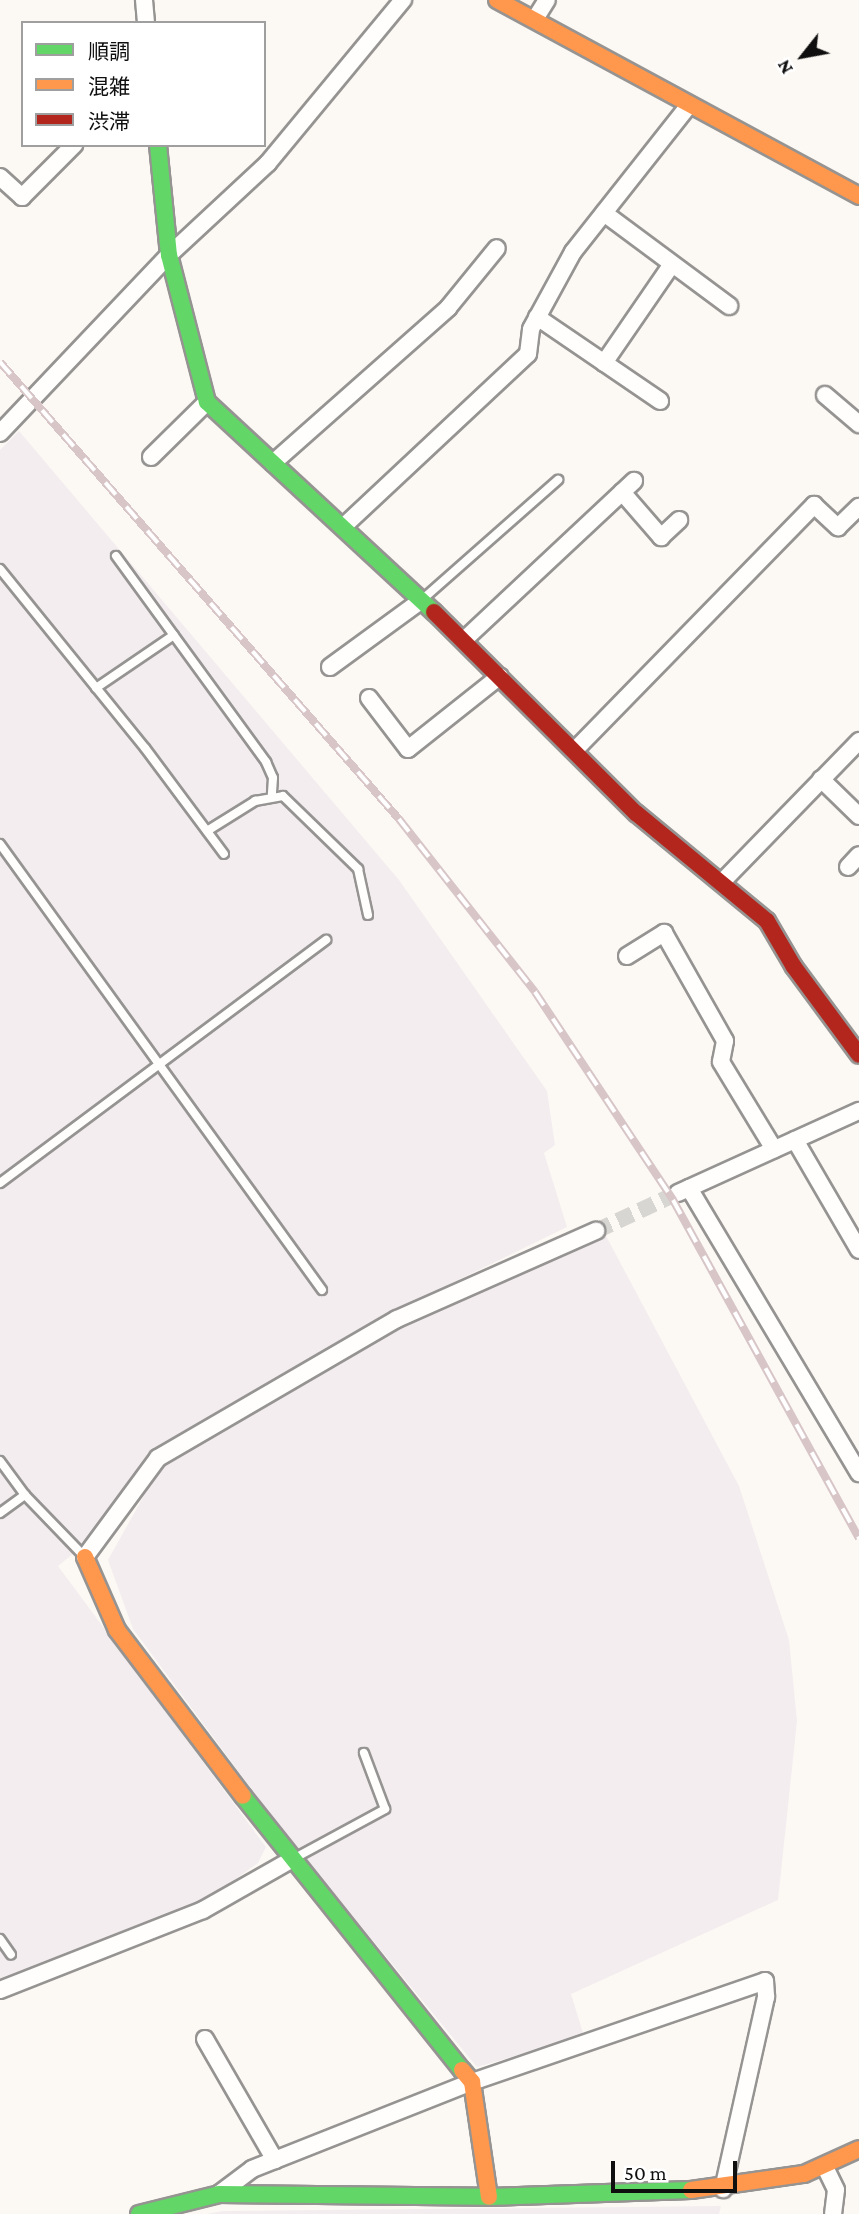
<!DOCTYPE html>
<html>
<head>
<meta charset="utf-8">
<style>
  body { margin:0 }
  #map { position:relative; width:859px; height:2214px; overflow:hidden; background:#fcf9f4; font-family:"Crimson Pro","Noto Sans JP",serif }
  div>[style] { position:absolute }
  .industrial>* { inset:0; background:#f3edf0 }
  .street-tunnel>* { height:16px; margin-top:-8px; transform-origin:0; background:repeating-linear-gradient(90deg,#d8d6d2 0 16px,transparent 0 24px) }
  .roads { filter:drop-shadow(2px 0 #969492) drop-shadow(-2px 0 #969492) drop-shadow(0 2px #969492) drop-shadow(0 -2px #969492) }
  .lane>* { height:8px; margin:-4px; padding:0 4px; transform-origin:4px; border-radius:4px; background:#fffefd }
  .street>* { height:16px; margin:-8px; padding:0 8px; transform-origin:8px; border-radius:8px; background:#fffefd }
  .fast>* { height:16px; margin:-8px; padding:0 8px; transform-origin:8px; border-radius:8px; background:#63d668 }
  .slow>* { height:16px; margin:-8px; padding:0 8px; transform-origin:8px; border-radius:8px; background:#ff974d }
  .jam>* { height:16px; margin:-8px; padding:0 8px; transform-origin:8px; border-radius:8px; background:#b3261e }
  .rail>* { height:8px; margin-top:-4px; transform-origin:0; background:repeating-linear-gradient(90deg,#fff 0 16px,#d7c5c7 0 32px); box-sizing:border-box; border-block:2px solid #d7c5c7 }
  span { translate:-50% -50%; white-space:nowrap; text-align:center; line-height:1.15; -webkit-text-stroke:7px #fff; paint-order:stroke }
  .legend { position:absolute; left:21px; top:21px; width:245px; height:126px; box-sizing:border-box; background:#fff; border:2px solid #9f9f9f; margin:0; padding:9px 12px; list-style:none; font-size:21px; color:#0f0f0f }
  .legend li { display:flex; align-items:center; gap:14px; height:35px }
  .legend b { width:35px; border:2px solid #9f9f9f }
  .north { position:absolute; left:768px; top:21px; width:70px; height:70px; -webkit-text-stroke:5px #fff; paint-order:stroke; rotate:239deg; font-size:19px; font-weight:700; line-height:28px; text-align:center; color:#0f0f0f }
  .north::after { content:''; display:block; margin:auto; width:24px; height:32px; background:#0f0f0f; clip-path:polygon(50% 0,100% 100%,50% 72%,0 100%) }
  .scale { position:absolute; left:611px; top:2161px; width:126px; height:32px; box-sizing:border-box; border:4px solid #0f0f0f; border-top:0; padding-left:9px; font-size:21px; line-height:24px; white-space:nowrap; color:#0f0f0f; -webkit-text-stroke:5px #fff; paint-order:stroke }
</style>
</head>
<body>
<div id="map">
  <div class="industrial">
    <div style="clip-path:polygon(19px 431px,399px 880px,547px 1091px,555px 1145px,544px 1153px,567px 1227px,392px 1312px,156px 1452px,99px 1533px,58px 1566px,266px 1847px,258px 1863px,194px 1908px,0 1981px,0 450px)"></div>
    <div style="clip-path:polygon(605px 1234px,739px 1486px,789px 1640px,797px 1721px,778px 1900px,571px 1994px,584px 2036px,477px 2067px,282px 1830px,133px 1629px,108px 1560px,160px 1467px,402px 1321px)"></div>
    <div style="clip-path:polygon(721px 2206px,719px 2214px,207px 2214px,223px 2211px)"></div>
  </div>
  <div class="street-tunnel">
    <div style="left:596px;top:1231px;width:90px;rotate:-24.9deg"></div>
  </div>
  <div class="roads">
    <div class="lane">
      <div style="left:116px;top:556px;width:255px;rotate:53.9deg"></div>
      <div style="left:266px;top:762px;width:17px;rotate:66deg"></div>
      <div style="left:273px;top:778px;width:16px;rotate:94deg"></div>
      <div style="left:0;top:569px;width:230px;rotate:51deg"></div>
      <div style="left:145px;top:748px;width:132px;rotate:53.3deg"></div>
      <div style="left:424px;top:598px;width:179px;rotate:-41.4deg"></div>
      <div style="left:96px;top:688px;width:94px;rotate:-34.2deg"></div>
      <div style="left:207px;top:831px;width:57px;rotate:-32deg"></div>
      <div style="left:255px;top:801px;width:28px;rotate:-10deg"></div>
      <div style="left:283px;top:796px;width:105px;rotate:44.2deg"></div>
      <div style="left:358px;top:869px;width:47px;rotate:77.7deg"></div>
      <div style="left:0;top:844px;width:550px;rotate:54.17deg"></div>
      <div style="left:0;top:1183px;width:407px;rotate:-36.7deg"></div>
      <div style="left:0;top:1461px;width:42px;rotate:53.7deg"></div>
      <div style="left:25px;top:1495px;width:85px;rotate:46deg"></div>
      <div style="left:0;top:1513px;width:31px;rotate:-36deg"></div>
      <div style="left:293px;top:1859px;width:105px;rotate:-28.5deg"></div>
      <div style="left:385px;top:1809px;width:60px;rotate:-110.6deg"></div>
      <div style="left:0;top:1939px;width:19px;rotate:55deg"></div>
    </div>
    <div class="street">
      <div style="left:144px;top:0;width:23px;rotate:85deg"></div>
      <div style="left:535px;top:19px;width:22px;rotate:-58deg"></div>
      <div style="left:0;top:177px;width:30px;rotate:42deg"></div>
      <div style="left:22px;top:197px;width:74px;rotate:-45deg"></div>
      <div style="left:604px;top:213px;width:156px;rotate:36.6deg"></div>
      <div style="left:537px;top:317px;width:149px;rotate:34.3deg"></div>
      <div style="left:604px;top:363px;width:120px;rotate:-55.5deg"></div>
      <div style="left:825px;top:395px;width:45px;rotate:40.5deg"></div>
      <div style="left:0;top:433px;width:245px;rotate:-46.5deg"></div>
      <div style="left:169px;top:255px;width:135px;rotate:-42.9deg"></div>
      <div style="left:268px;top:163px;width:212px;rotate:-50.4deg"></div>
      <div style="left:151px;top:457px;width:78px;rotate:-44.5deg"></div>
      <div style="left:273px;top:463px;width:234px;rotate:-41.5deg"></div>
      <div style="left:448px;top:308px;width:77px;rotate:-50.8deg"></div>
      <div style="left:622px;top:492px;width:60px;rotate:49.1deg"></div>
      <div style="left:661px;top:537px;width:25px;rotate:-43deg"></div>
      <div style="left:344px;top:526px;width:252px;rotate:-43.1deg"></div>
      <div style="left:528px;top:354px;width:25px;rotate:-83deg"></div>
      <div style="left:531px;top:329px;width:88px;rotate:-61.4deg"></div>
      <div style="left:573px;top:252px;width:187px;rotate:-51.7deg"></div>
      <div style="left:464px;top:640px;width:233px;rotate:-43.1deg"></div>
      <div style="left:330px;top:667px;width:114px;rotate:-36.1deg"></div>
      <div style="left:369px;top:698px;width:64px;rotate:52.6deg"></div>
      <div style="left:408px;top:749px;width:117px;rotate:-38.4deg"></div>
      <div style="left:574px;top:751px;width:344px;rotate:-45.7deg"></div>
      <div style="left:814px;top:505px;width:33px;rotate:43deg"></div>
      <div style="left:838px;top:527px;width:29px;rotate:-44deg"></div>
      <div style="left:821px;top:779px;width:53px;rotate:44.2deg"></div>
      <div style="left:848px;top:867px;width:16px;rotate:-47deg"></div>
      <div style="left:722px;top:882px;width:197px;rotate:-45.8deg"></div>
      <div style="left:627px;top:956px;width:44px;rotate:-31.9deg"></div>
      <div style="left:664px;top:933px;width:124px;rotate:60.5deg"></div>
      <div style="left:725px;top:1041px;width:21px;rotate:101deg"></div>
      <div style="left:721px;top:1062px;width:102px;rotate:58.7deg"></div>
      <div style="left:795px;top:1140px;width:127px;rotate:59.8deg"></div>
      <div style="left:689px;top:1188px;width:332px;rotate:59.2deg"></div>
      <div style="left:678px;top:1193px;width:199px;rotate:-24.4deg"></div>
      <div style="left:85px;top:1557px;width:123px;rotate:-53.6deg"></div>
      <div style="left:158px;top:1458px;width:276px;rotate:-30.2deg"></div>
      <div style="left:397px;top:1319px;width:218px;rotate:-23.9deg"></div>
      <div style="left:0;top:1990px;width:218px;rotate:-21.5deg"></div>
      <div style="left:203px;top:1910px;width:101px;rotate:-29.6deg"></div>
      <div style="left:205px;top:2039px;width:140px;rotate:60deg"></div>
      <div style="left:825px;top:2167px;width:25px;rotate:64deg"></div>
      <div style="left:836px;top:2190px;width:24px;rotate:97deg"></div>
      <div style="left:219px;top:2194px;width:41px;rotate:-37.1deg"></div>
      <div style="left:252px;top:2169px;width:237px;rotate:-21.6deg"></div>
      <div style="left:472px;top:2082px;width:310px;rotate:-19deg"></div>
      <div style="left:765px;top:1981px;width:16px;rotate:86deg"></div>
      <div style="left:766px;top:1997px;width:197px;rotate:102.6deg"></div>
    </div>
    <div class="fast">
      <div style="left:158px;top:145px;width:111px;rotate:84.3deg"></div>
      <div style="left:169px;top:255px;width:152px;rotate:75.5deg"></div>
      <div style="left:207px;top:402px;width:309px;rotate:42.8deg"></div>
      <div style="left:243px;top:1796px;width:351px;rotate:51.4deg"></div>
      <div style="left:139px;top:2214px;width:82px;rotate:-14deg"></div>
      <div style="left:219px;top:2194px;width:270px;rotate:0.6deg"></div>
      <div style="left:489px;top:2197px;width:202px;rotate:-2deg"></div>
    </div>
    <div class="slow">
      <div style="left:497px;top:0;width:412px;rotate:28.4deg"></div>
      <div style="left:85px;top:1557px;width:80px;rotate:66.3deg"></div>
      <div style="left:117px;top:1630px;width:208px;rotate:52.8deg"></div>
      <div style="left:462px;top:2070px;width:16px;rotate:50deg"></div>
      <div style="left:472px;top:2082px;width:116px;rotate:81.6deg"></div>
      <div style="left:691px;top:2190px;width:114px;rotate:-8.1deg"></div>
      <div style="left:804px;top:2174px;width:60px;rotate:-24.4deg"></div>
    </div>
    <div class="jam">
      <div style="left:434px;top:612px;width:285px;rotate:44.9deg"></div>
      <div style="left:636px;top:813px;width:170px;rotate:39.5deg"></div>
      <div style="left:767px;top:921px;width:53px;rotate:59.6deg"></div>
      <div style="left:794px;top:967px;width:109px;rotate:53.5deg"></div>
    </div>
  </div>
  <div class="rail">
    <div style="left:0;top:362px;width:607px;rotate:48.88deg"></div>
    <div style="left:399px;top:819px;width:220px;rotate:51.8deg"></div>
    <div style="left:535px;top:992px;width:250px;rotate:56.4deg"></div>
    <div style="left:673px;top:1200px;width:386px;rotate:61.2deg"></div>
  </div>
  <ul class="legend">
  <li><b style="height:9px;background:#63d668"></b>順調</li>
  <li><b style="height:9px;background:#ff974d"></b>混雑</li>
  <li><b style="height:9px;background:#b3261e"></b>渋滞</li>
  </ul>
  <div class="north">N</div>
  <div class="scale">50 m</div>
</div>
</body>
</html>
